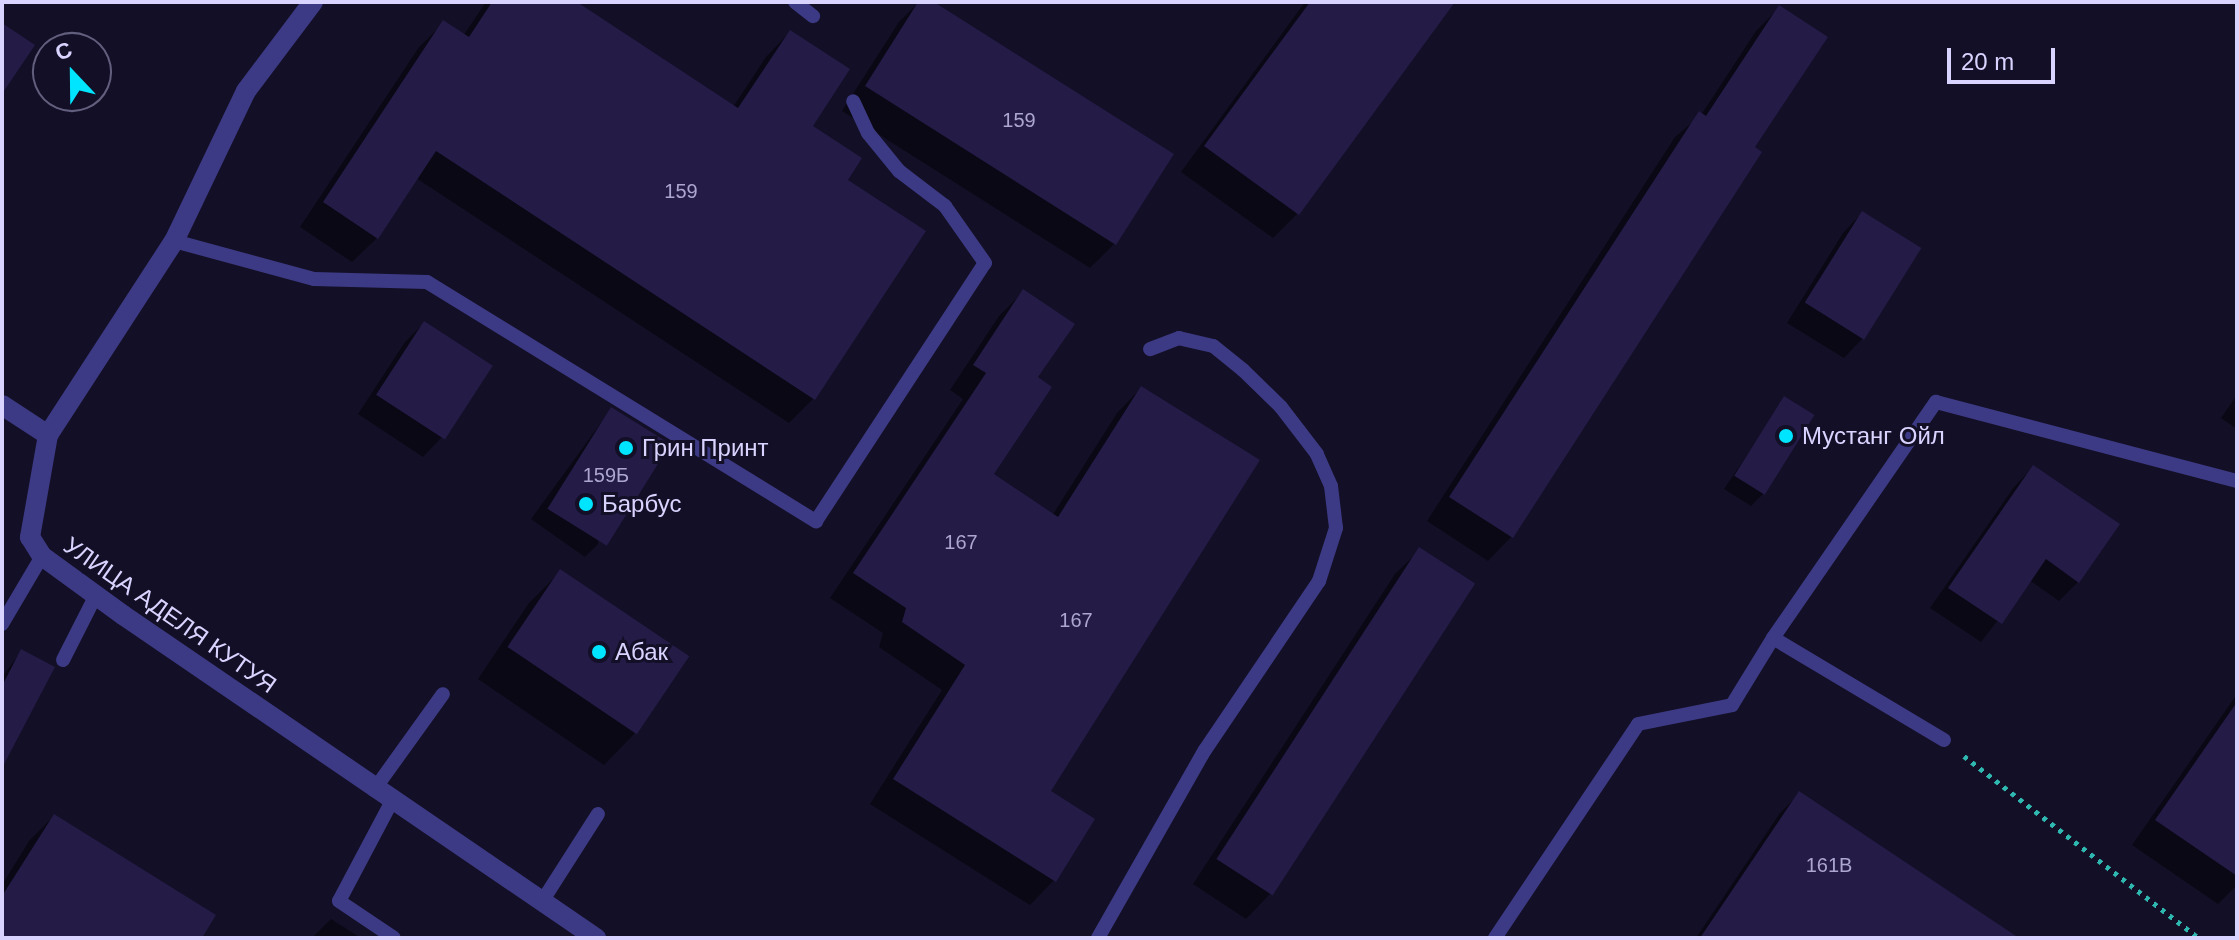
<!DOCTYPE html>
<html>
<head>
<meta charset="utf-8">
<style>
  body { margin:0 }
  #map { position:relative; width:2239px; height:940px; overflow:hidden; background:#130f26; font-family:Arial,sans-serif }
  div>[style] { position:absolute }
  .shadow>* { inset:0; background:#0007 }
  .building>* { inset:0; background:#241b47; transform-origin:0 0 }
  .path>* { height:5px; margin-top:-2.5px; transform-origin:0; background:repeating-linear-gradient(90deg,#2fb8b0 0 4px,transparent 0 10px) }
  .lane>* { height:14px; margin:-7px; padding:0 7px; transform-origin:7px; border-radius:7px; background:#3d3a85 }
  .street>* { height:20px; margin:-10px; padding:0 10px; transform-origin:10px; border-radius:10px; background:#3d3a85 }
  .dots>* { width:22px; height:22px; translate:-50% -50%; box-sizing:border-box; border:4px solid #130f26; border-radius:50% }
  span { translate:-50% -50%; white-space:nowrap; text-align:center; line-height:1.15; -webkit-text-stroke:6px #130f26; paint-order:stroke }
  .number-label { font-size:20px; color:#aca6d1 }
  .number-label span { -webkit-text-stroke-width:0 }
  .poi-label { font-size:24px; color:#d9d4ff }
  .left { translate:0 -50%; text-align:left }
  .street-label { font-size:24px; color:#d9d4ff }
  .frame { position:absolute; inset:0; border:4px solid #d9d4ff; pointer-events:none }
  .north { position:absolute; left:32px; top:32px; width:80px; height:80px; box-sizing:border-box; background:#130f26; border:2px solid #625e7d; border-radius:50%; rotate:338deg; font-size:22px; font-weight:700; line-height:32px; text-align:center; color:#d9d4ff }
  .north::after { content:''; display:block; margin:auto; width:28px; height:36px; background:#00e5ff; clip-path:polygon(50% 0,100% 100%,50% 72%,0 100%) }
  .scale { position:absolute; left:1947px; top:48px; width:108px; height:36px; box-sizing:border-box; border:4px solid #d9d4ff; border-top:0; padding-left:10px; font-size:24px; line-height:28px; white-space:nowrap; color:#d9d4ff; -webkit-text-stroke:6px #130f26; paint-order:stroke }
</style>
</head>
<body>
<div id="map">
  <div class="shadow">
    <div style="clip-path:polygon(486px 2px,574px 2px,733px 107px,766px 57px,790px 32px,810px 126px,845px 180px,813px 399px,789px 423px,416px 178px,377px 238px,352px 262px,300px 227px,419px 47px,444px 23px,463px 36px)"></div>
    <div style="clip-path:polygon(919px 2px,931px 2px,1114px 244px,1090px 268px,842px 111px,899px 22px)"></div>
    <div style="clip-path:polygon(1305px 2px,1452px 2px,1297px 214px,1273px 238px,1181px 172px)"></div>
    <div style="clip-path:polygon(1779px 8px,1752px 148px,1511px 537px,1488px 561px,1427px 521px,1675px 137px,1701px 115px,1756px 31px)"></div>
    <div style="clip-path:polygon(1862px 213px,1863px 338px,1844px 358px,1787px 323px,1843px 233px)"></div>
    <div style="clip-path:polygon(1023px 292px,1035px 378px,991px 474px,1052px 516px,1117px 413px,1141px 388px,1049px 792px,1054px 880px,1030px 905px,870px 804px,942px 690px,879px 647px,883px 633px,830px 598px,963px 399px,950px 390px,999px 316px)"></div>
    <div style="clip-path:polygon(424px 323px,442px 437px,423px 457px,358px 414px,405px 342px)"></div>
    <div style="clip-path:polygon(2237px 395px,2237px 429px,2221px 418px)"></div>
    <div style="clip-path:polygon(1785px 399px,1764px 493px,1751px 506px,1724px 489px)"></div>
    <div style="clip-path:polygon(611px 409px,598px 544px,585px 557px,531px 519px)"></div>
    <div style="clip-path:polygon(2033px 467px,2078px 582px,2059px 601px,2029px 580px,1981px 642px,1930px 608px,2014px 487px)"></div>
    <div style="clip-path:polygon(1420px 550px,1270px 894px,1246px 919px,1193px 884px,1395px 574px)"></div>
    <div style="clip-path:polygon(561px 571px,687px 657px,635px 733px,604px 765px,478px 679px,529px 603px)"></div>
    <div style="clip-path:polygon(21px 652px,2px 764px,2px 677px)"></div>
    <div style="clip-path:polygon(2237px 694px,2237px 885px,2218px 904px,2132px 845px)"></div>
    <div style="clip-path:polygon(1799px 794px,2016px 938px,1696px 938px,1780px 813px)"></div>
    <div style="clip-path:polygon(54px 816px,200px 938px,2px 938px,2px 885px,29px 841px)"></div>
    <div style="clip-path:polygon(331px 919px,361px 938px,312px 938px)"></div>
  </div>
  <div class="building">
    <div style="clip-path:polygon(492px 2px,577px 2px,738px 108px,790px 30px,850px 69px,813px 126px,862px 158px,848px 180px,926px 231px,815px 400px,436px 151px,378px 239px,323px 202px,443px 20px,469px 37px)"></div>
    <div style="clip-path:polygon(918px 2px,934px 2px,1174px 154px,1116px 245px,865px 86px)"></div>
    <div style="clip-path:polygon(1310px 2px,1455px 2px,1299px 215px,1204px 146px)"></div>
    <div style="clip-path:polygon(1779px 5px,1828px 37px,1755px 147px,1762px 152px,1513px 538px,1449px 497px,1699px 111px,1706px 116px)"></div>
    <div style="clip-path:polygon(2px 23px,35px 45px,2px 94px)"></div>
    <div style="left:1862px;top:211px;width:70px;height:108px;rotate:32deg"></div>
    <div style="clip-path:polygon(1023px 289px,1075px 324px,1038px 377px,1052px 387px,994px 474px,1058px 517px,1141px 386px,1260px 460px,1051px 791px,1095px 819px,1056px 882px,893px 779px,965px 665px,902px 622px,906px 608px,853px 573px,986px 373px,973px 365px)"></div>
    <div style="left:424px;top:321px;width:82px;height:88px;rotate:33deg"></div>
    <div style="left:1784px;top:396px;width:36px;height:94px;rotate:32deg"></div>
    <div style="left:611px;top:407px;width:70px;height:120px;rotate:32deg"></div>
    <div style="clip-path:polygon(2033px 465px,2120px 524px,2079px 583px,2046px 559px,2002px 624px,1948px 588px)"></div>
    <div style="left:1419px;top:547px;width:67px;height:372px;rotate:33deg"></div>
    <div style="left:560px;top:569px;width:156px;height:94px;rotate:34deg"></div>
    <div style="clip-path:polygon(21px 649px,55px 667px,2px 768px,2px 686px)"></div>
    <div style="clip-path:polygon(2237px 702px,2237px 876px,2155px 820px)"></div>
    <div style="clip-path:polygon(1799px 791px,2019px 938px,1700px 938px)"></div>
    <div style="clip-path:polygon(54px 814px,216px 915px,202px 938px,2px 938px,2px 896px)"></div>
  </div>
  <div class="path">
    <div style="left:1964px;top:756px;width:297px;rotate:37.8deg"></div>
  </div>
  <div class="lane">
    <div style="left:795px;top:2px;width:23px;rotate:38deg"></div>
    <div style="left:174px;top:241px;width:145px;rotate:15.2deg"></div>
    <div style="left:314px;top:279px;width:113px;rotate:1.5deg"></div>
    <div style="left:427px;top:282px;width:457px;rotate:31.6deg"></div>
    <div style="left:816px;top:521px;width:308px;rotate:-56.8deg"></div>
    <div style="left:985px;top:263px;width:70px;rotate:-125.1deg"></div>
    <div style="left:945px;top:206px;width:58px;rotate:-142.7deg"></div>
    <div style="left:899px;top:171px;width:49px;rotate:-129.2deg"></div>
    <div style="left:868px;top:133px;width:35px;rotate:-115deg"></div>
    <div style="left:2px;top:624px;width:79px;rotate:-59.5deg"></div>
    <div style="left:1773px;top:638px;width:287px;rotate:-55.4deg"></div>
    <div style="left:1936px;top:402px;width:311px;rotate:14.7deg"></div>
    <div style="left:63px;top:660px;width:73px;rotate:-63.1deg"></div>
    <div style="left:374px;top:790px;width:118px;rotate:-54.3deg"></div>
    <div style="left:392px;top:801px;width:113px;rotate:117.9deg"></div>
    <div style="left:339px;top:901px;width:66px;rotate:33.9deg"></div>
    <div style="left:543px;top:900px;width:102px;rotate:-57.4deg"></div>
    <div style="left:1098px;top:938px;width:216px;rotate:-60.4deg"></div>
    <div style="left:1205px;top:750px;width:204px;rotate:-56deg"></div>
    <div style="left:1319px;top:581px;width:56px;rotate:-72.2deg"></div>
    <div style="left:1336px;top:528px;width:42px;rotate:-96.8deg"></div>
    <div style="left:1331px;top:486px;width:35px;rotate:-114deg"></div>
    <div style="left:1317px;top:454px;width:59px;rotate:-127.5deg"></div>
    <div style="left:1281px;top:407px;width:53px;rotate:-135.8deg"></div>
    <div style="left:1243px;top:370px;width:38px;rotate:-141deg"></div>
    <div style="left:1213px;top:346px;width:35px;rotate:-167deg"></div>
    <div style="left:1179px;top:338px;width:31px;rotate:159deg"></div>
    <div style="left:1495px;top:938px;width:257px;rotate:-56.2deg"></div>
    <div style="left:1638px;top:724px;width:96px;rotate:-11.4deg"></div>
    <div style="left:1732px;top:705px;width:79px;rotate:-58.5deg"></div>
    <div style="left:1773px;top:638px;width:199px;rotate:30.8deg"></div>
  </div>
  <div class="street">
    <div style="left:313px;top:2px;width:111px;rotate:127deg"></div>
    <div style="left:246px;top:91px;width:166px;rotate:115.6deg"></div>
    <div style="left:174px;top:241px;width:231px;rotate:123deg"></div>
    <div style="left:48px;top:435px;width:104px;rotate:100deg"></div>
    <div style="left:30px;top:537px;width:22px;rotate:58deg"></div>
    <div style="left:42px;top:556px;width:100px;rotate:36.1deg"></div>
    <div style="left:123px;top:615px;width:573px;rotate:34.33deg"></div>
    <div style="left:2px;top:405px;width:55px;rotate:33.1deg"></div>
  </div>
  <div class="dots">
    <div style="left:1786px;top:436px;background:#00e5ff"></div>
    <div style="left:626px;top:448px;background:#00e5ff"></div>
    <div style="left:586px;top:504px;background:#00e5ff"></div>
    <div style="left:599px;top:652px;background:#00e5ff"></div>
  </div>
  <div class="number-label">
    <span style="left:1019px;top:120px">159</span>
    <span style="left:681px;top:191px">159</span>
    <span style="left:606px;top:475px">159Б</span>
    <span style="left:961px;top:542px">167</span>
    <span style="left:1076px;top:620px">167</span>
    <span style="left:1829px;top:865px">161В</span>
  </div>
  <div class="poi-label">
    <span class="left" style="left:1802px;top:436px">Мустанг Ойл</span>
    <span class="left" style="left:642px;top:448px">Грин Принт</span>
    <span class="left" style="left:602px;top:504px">Барбус</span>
    <span class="left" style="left:615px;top:652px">Абак</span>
  </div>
  <div class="street-label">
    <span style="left:170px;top:615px;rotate:35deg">УЛИЦА АДЕЛЯ КУТУЯ</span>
  </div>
  <div class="frame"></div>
  <div class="north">С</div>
  <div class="scale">20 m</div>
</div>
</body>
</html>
